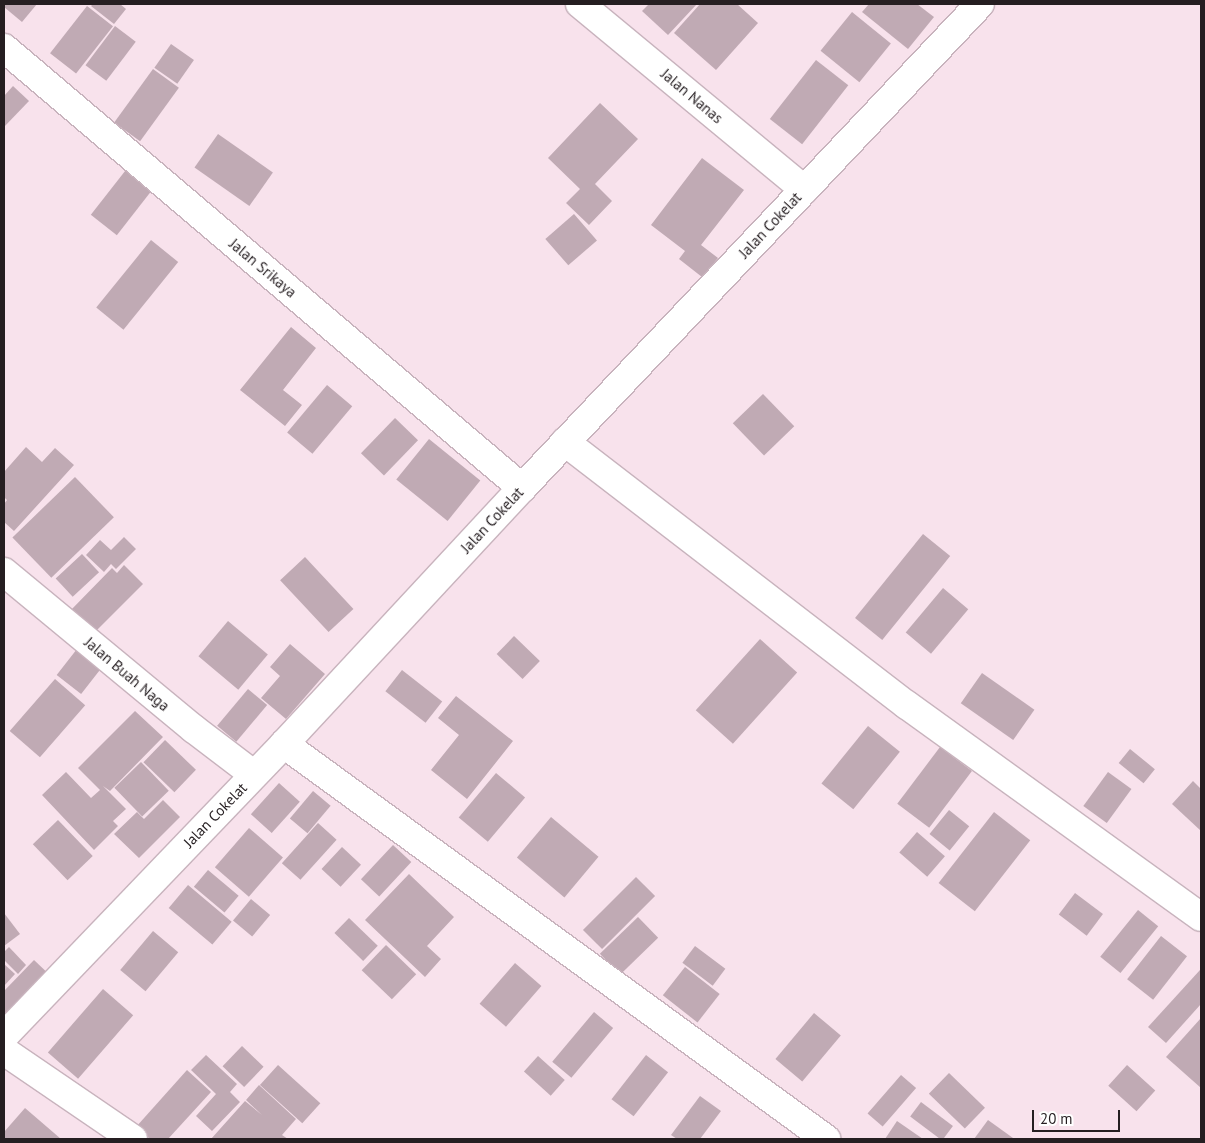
<!DOCTYPE html>
<html>
<head>
<meta charset="utf-8">
<style>
  body { margin:0 }
  #map { position:relative; width:1205px; height:1143px; overflow:hidden; background:#f8e2ec; font-family:"PT Sans",sans-serif }
  div>[style] { position:absolute }
  .building>* { inset:0; background:#c0aab4; transform-origin:0 0 }
  .roads { filter:drop-shadow(1px 0 #c8b3bd) drop-shadow(-1px 0 #c8b3bd) drop-shadow(0 1px #c8b3bd) drop-shadow(0 -1px #c8b3bd) }
  .minor>* { height:28px; margin:-14px; padding:0 14px; transform-origin:14px; border-radius:14px; background:#fff }
  span { translate:-50% -50%; white-space:nowrap; text-align:center; line-height:1.15; -webkit-text-stroke:5px #fff; paint-order:stroke }
  .street-label { font-size:15px; color:#251e21 }
  .frame { position:absolute; inset:0; border:5px solid #251e21; pointer-events:none }
  .scale { position:absolute; left:1032px; top:1110px; width:88px; height:22px; box-sizing:border-box; border:2px solid #251e21; border-top:0; padding-left:6px; font-size:15px; line-height:18px; white-space:nowrap; color:#251e21; -webkit-text-stroke:4px #fff; paint-order:stroke }
</style>
</head>
<body>
<div id="map">
  <div class="building">
    <div style="clip-path:polygon(4px 4px,37px 4px,22px 22px,4px 7px)"></div>
    <div style="clip-path:polygon(93px 4px,120px 4px,126px 9px,114px 24px,91px 6px)"></div>
    <div style="clip-path:polygon(649px 4px,697px 4px,668px 35px,642px 11px)"></div>
    <div style="clip-path:polygon(700px 4px,737px 4px,758px 23px,716px 70px,674px 33px)"></div>
    <div style="clip-path:polygon(869px 4px,917px 4px,934px 17px,908px 49px,862px 12px)"></div>
    <div style="left:87px;top:6px;width:33px;height:60px;rotate:38deg"></div>
    <div style="left:852px;top:12px;width:50px;height:50px;rotate:39deg"></div>
    <div style="left:115px;top:26px;width:26px;height:49px;rotate:37deg"></div>
    <div style="left:171px;top:44px;width:28px;height:29px;rotate:35deg"></div>
    <div style="left:816px;top:60px;width:41px;height:75px;rotate:38deg"></div>
    <div style="left:153px;top:69px;width:32px;height:66px;rotate:36deg"></div>
    <div style="clip-path:polygon(13px 86px,29px 101px,4px 127px,4px 96px)"></div>
    <div style="clip-path:polygon(600px 103px,638px 139px,595px 184px,612px 201px,589px 225px,566px 203px,580px 189px,548px 158px)"></div>
    <div style="left:218px;top:134px;width:67px;height:41px;rotate:35deg"></div>
    <div style="clip-path:polygon(702px 158px,744px 190px,701px 245px,718px 258px,702px 277px,679px 259px,685px 251px,651px 225px)"></div>
    <div style="left:129px;top:166px;width:33px;height:62px;rotate:38deg"></div>
    <div style="left:574px;top:214px;width:35px;height:38px;rotate:49deg"></div>
    <div style="left:151px;top:240px;width:35px;height:87px;rotate:39deg"></div>
    <div style="clip-path:polygon(291px 327px,316px 348px,283px 390px,302px 405px,285px 426px,240px 390px)"></div>
    <div style="left:327px;top:385px;width:33px;height:62px;rotate:40deg"></div>
    <div style="left:763px;top:394px;width:45px;height:42px;rotate:46deg"></div>
    <div style="left:395px;top:418px;width:32px;height:49px;rotate:44deg"></div>
    <div style="left:429px;top:439px;width:66px;height:52px;rotate:39deg"></div>
    <div style="clip-path:polygon(26px 447px,42px 462px,55px 448px,74px 465px,14px 531px,4px 522px,4px 504px,7px 500px,4px 497px,4px 472px)"></div>
    <div style="left:75px;top:477px;width:56px;height:87px;rotate:46deg"></div>
    <div style="left:923px;top:534px;width:35px;height:108px;rotate:39deg"></div>
    <div style="clip-path:polygon(124px 537px,136px 549px,116px 569px,111px 564px,104px 572px,86px 555px,100px 540px,111px 550px)"></div>
    <div style="left:82px;top:554px;width:25px;height:36px;rotate:47deg"></div>
    <div style="left:305px;top:557px;width:71px;height:34px;rotate:47deg"></div>
    <div style="clip-path:polygon(124px 565px,143px 584px,93px 634px,70px 611px,112px 568px,117px 573px)"></div>
    <div style="left:943px;top:588px;width:33px;height:58px;rotate:40deg"></div>
    <div style="left:228px;top:621px;width:52px;height:46px;rotate:40deg"></div>
    <div style="left:514px;top:636px;width:36px;height:25px;rotate:44deg"></div>
    <div style="left:760px;top:639px;width:50px;height:96px;rotate:42deg"></div>
    <div style="clip-path:polygon(290px 644px,325px 674px,286px 719px,261px 698px,280px 676px,270px 667px)"></div>
    <div style="left:77px;top:649px;width:31px;height:33px;rotate:38deg"></div>
    <div style="left:402px;top:670px;width:51px;height:27px;rotate:38deg"></div>
    <div style="left:982px;top:673px;width:64px;height:37px;rotate:35deg"></div>
    <div style="left:55px;top:679px;width:40px;height:69px;rotate:41deg"></div>
    <div style="left:248px;top:689px;width:25px;height:48px;rotate:40deg"></div>
    <div style="clip-path:polygon(456px 696px,513px 741px,467px 799px,431px 770px,459px 735px,438px 718px)"></div>
    <div style="clip-path:polygon(135px 711px,163px 737px,110px 791px,103px 786px,126px 809px,113px 821px,118px 826px,94px 850px,42px 795px,66px 772px,91px 798px,100px 790px,78px 768px)"></div>
    <div style="left:868px;top:726px;width:41px;height:74px;rotate:39deg"></div>
    <div style="left:165px;top:740px;width:43px;height:31px;rotate:44deg"></div>
    <div style="left:940px;top:747px;width:40px;height:71px;rotate:37deg"></div>
    <div style="left:1130px;top:749px;width:32px;height:18px;rotate:39deg"></div>
    <div style="left:141px;top:762px;width:40px;height:37px;rotate:46deg"></div>
    <div style="left:1108px;top:772px;width:29px;height:42px;rotate:36deg"></div>
    <div style="left:496px;top:773px;width:38px;height:58px;rotate:40deg"></div>
    <div style="clip-path:polygon(1193px 781px,1201px 789px,1201px 831px,1172px 804px)"></div>
    <div style="left:279px;top:783px;width:28px;height:42px;rotate:42deg"></div>
    <div style="left:313px;top:791px;width:23px;height:36px;rotate:40deg"></div>
    <div style="clip-path:polygon(163px 800px,180px 817px,139px 858px,114px 834px,137px 812px,144px 819px)"></div>
    <div style="left:949px;top:810px;width:26px;height:31px;rotate:39deg"></div>
    <div style="left:994px;top:812px;width:46px;height:90px;rotate:38deg"></div>
    <div style="left:551px;top:817px;width:62px;height:53px;rotate:40deg"></div>
    <div style="left:58px;top:820px;width:50px;height:35px;rotate:46deg"></div>
    <div style="left:318px;top:823px;width:25px;height:54px;rotate:42deg"></div>
    <div style="left:249px;top:828px;width:45px;height:52px;rotate:41deg"></div>
    <div style="left:917px;top:832px;width:37px;height:27px;rotate:41deg"></div>
    <div style="left:393px;top:845px;width:25px;height:47px;rotate:43deg"></div>
    <div style="left:342px;top:847px;width:26px;height:30px;rotate:43deg"></div>
    <div style="left:208px;top:870px;width:40px;height:22px;rotate:40deg"></div>
    <div style="clip-path:polygon(409px 874px,454px 917px,427px 946px,441px 959px,425px 977px,365px 920px)"></div>
    <div style="left:636px;top:877px;width:27px;height:75px;rotate:45deg"></div>
    <div style="left:188px;top:885px;width:57px;height:30px;rotate:40deg"></div>
    <div style="left:1075px;top:893px;width:35px;height:27px;rotate:37deg"></div>
    <div style="left:251px;top:899px;width:25px;height:28px;rotate:40deg"></div>
    <div style="left:1138px;top:910px;width:26px;height:60px;rotate:39deg"></div>
    <div style="clip-path:polygon(4px 913px,20px 934px,4px 946px)"></div>
    <div style="left:638px;top:917px;width:29px;height:53px;rotate:46deg"></div>
    <div style="left:349px;top:918px;width:40px;height:21px;rotate:44deg"></div>
    <div style="left:153px;top:931px;width:33px;height:51px;rotate:40deg"></div>
    <div style="left:1161px;top:936px;width:33px;height:55px;rotate:38deg"></div>
    <div style="left:386px;top:945px;width:42px;height:35px;rotate:44deg"></div>
    <div style="left:695px;top:946px;width:38px;height:21px;rotate:37deg"></div>
    <div style="clip-path:polygon(9px 947px,26px 965px,18px 974px,4px 960px,4px 952px)"></div>
    <div style="clip-path:polygon(34px 960px,54px 979px,4px 1031px,4px 991px)"></div>
    <div style="left:515px;top:963px;width:35px;height:54px;rotate:41deg"></div>
    <div style="clip-path:polygon(4px 964px,15px 974px,4px 986px)"></div>
    <div style="left:685px;top:967px;width:44px;height:36px;rotate:38deg"></div>
    <div style="clip-path:polygon(1200px 970px,1201px 1004px,1166px 1043px,1148px 1027px)"></div>
    <div style="left:103px;top:989px;width:40px;height:84px;rotate:41deg"></div>
    <div style="left:594px;top:1012px;width:25px;height:65px;rotate:40deg"></div>
    <div style="left:814px;top:1013px;width:35px;height:60px;rotate:40deg"></div>
    <div style="clip-path:polygon(1201px 1018px,1201px 1088px,1166px 1057px)"></div>
    <div style="left:242px;top:1046px;width:30px;height:28px;rotate:44deg"></div>
    <div style="clip-path:polygon(206px 1055px,237px 1084px,230px 1092px,240px 1102px,212px 1131px,196px 1116px,216px 1094px,191px 1070px)"></div>
    <div style="left:646px;top:1055px;width:28px;height:56px;rotate:38deg"></div>
    <div style="left:538px;top:1056px;width:36px;height:21px;rotate:42deg"></div>
    <div style="left:278px;top:1065px;width:57px;height:27px;rotate:42deg"></div>
    <div style="left:1127px;top:1065px;width:38px;height:28px;rotate:42deg"></div>
    <div style="clip-path:polygon(187px 1070px,211px 1092px,168px 1139px,150px 1139px,136px 1127px)"></div>
    <div style="left:949px;top:1073px;width:50px;height:29px;rotate:44deg"></div>
    <div style="left:901px;top:1075px;width:20px;height:51px;rotate:41deg"></div>
    <div style="clip-path:polygon(259px 1085px,296px 1119px,282px 1135px,288px 1139px,211px 1139px,245px 1101px,262px 1115px,246px 1100px)"></div>
    <div style="clip-path:polygon(700px 1096px,721px 1111px,700px 1139px,677px 1139px,671px 1135px)"></div>
    <div style="left:921px;top:1102px;width:40px;height:18px;rotate:37deg"></div>
    <div style="clip-path:polygon(25px 1108px,61px 1139px,4px 1139px,4px 1132px)"></div>
    <div style="clip-path:polygon(988px 1120px,1013px 1138px,1012px 1139px,974px 1139px)"></div>
    <div style="clip-path:polygon(897px 1121px,923px 1139px,885px 1139px)"></div>
  </div>
  <div class="roads">
    <div class="minor">
      <div style="left:580px;top:4px;width:291px;rotate:39.6deg"></div>
      <div style="left:4px;top:48px;width:680px;rotate:40.35deg"></div>
      <div style="left:565px;top:442px;width:431px;rotate:37.6deg"></div>
      <div style="left:907px;top:705px;width:362px;rotate:35.8deg"></div>
      <div style="left:4px;top:572px;width:246px;rotate:39.6deg"></div>
      <div style="left:194px;top:729px;width:74px;rotate:37.3deg"></div>
      <div style="left:284px;top:744px;width:671px;rotate:36.08deg"></div>
      <div style="left:4px;top:1036px;width:405px;rotate:-46.2deg"></div>
      <div style="left:284px;top:744px;width:350px;rotate:-47.1deg"></div>
      <div style="left:522px;top:488px;width:666px;rotate:-46.58deg"></div>
      <div style="left:4px;top:1051px;width:156px;rotate:34.3deg"></div>
    </div>
  </div>
  <div class="street-label">
    <span style="left:692px;top:96px;rotate:40deg">Jalan Nanas</span>
    <span style="left:770px;top:225px;rotate:-47deg">Jalan Cokelat</span>
    <span style="left:263px;top:268px;rotate:40deg">Jalan Srikaya</span>
    <span style="left:492px;top:520px;rotate:-47deg">Jalan Cokelat</span>
    <span style="left:127px;top:674px;rotate:40deg">Jalan Buah Naga</span>
    <span style="left:215px;top:815px;rotate:-46deg">Jalan Cokelat</span>
  </div>
  <div class="frame"></div>
  <div class="scale">20 m</div>
</div>
</body>
</html>
